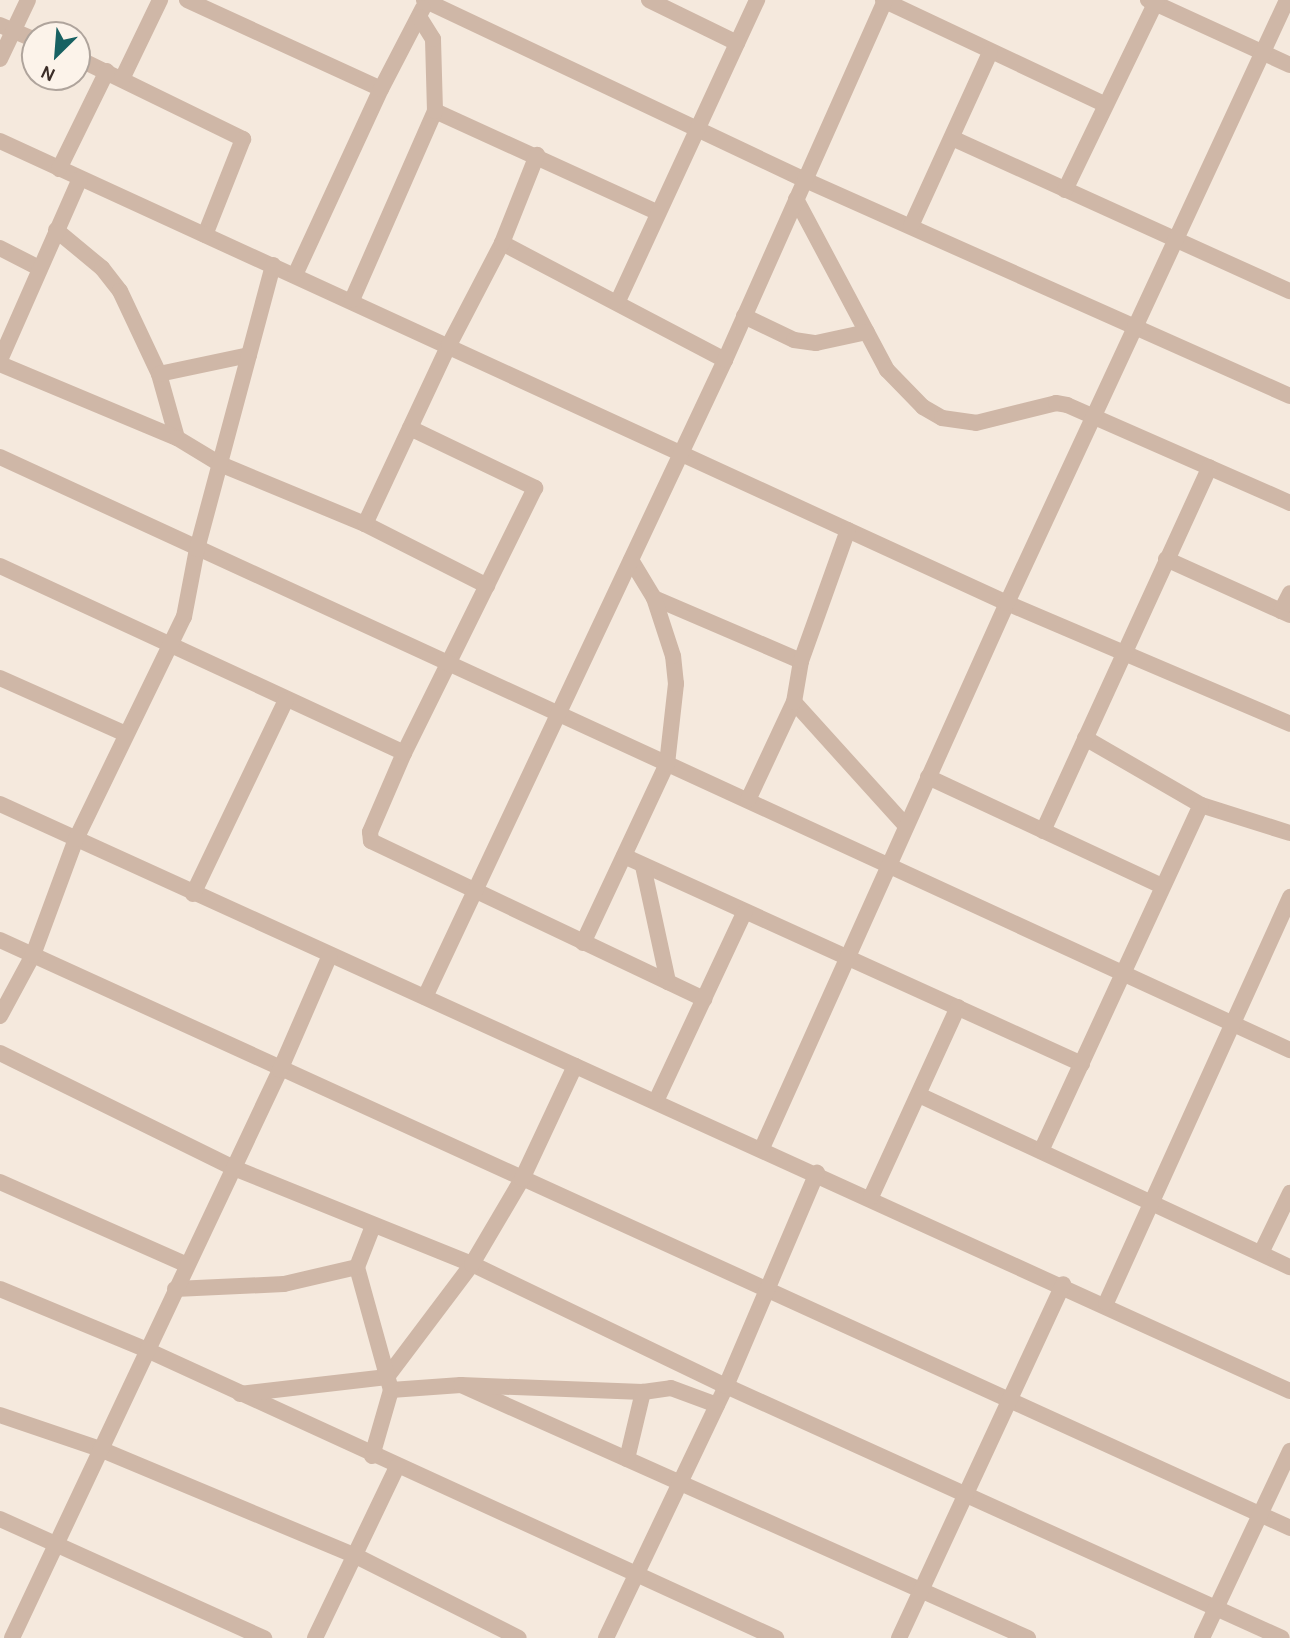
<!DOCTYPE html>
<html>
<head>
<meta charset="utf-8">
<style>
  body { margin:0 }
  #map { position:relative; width:1290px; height:1638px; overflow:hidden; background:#f5e9dd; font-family:Karla,sans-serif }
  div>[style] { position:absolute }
  .minor>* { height:16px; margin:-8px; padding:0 8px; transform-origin:8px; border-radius:8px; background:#cfb7a7 }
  span { translate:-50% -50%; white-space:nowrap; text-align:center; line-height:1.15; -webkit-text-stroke:5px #fcf3ea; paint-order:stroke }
  .north { position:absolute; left:21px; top:21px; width:70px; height:70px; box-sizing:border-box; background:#fcf3ea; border:2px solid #afa49c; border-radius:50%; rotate:205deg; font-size:19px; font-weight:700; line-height:28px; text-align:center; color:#3b2d28 }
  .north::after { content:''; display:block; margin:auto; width:24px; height:32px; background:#186162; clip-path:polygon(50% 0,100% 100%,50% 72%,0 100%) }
</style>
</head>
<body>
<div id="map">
  <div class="minor">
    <div style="left:187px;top:0;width:213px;rotate:24.6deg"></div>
    <div style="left:424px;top:0;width:419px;rotate:25.3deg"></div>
    <div style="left:803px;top:179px;width:533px;rotate:24.02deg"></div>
    <div style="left:649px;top:0;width:98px;rotate:26deg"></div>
    <div style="left:883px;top:0;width:246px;rotate:25.2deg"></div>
    <div style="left:1148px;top:0;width:156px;rotate:24.6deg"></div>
    <div style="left:0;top:25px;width:38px;rotate:23deg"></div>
    <div style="left:77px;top:58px;width:185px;rotate:26deg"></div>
    <div style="left:243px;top:139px;width:103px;rotate:111.6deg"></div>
    <div style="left:0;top:59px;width:65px;rotate:-64.6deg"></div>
    <div style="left:122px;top:79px;width:88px;rotate:-64.3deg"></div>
    <div style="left:435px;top:111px;width:244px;rotate:24.5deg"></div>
    <div style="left:952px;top:138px;width:371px;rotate:24.4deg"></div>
    <div style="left:0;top:141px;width:1108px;rotate:24.65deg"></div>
    <div style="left:1007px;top:603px;width:308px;rotate:23.1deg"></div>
    <div style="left:59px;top:169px;width:109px;rotate:-63.9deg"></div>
    <div style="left:1065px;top:190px;width:211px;rotate:-64.2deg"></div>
    <div style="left:796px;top:199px;width:194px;rotate:62deg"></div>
    <div style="left:887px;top:370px;width:52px;rotate:45.8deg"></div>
    <div style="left:923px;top:407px;width:22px;rotate:30deg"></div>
    <div style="left:942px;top:418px;width:34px;rotate:8deg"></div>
    <div style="left:976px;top:423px;width:82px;rotate:-14deg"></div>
    <div style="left:1056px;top:403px;width:11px;rotate:10deg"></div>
    <div style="left:1067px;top:405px;width:244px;rotate:23.7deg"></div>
    <div style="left:911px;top:226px;width:190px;rotate:-65.5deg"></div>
    <div style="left:56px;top:230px;width:60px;rotate:39.6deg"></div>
    <div style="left:102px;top:268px;width:29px;rotate:52deg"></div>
    <div style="left:120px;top:291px;width:92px;rotate:64.8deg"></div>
    <div style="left:159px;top:374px;width:66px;rotate:74.3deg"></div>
    <div style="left:502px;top:243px;width:252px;rotate:27.7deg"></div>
    <div style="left:0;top:248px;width:44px;rotate:27.1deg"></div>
    <div style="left:295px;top:275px;width:205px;rotate:-65.2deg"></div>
    <div style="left:381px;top:89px;width:91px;rotate:-62.6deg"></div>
    <div style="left:352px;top:300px;width:206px;rotate:-66.3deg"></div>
    <div style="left:435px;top:111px;width:72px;rotate:-91.6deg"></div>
    <div style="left:433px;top:39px;width:26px;rotate:-122deg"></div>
    <div style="left:618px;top:301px;width:332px;rotate:-65.2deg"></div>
    <div style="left:744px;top:316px;width:55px;rotate:25.6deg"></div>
    <div style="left:794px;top:340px;width:22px;rotate:8deg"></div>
    <div style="left:816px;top:343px;width:52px;rotate:-12.2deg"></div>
    <div style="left:0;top:360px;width:198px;rotate:-66.2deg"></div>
    <div style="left:0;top:364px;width:192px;rotate:22.7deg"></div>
    <div style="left:177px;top:438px;width:50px;rotate:31.2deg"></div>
    <div style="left:220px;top:464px;width:157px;rotate:22.5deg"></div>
    <div style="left:365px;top:524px;width:137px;rotate:26.9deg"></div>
    <div style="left:159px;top:374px;width:92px;rotate:-11.9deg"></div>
    <div style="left:410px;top:428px;width:139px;rotate:25.6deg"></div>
    <div style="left:535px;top:488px;width:296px;rotate:116.3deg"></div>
    <div style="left:404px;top:753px;width:86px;rotate:113.3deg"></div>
    <div style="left:370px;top:832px;width:9px;rotate:84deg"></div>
    <div style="left:371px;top:841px;width:369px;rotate:25.4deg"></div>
    <div style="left:0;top:457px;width:1420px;rotate:24.69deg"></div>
    <div style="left:365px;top:524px;width:198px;rotate:-64.9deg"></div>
    <div style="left:449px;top:345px;width:115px;rotate:-62.5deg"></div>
    <div style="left:502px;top:243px;width:95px;rotate:-68.3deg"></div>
    <div style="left:1166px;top:559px;width:136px;rotate:24.3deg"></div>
    <div style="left:631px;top:560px;width:44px;rotate:58.8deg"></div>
    <div style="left:654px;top:598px;width:160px;rotate:23.2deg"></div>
    <div style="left:0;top:566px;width:445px;rotate:24.8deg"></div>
    <div style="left:1281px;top:611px;width:20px;rotate:-63deg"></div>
    <div style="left:0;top:678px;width:138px;rotate:24deg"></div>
    <div style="left:794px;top:702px;width:167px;rotate:47.9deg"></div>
    <div style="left:1085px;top:738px;width:134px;rotate:30deg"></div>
    <div style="left:1201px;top:805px;width:93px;rotate:17.5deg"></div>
    <div style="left:928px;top:777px;width:258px;rotate:25deg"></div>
    <div style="left:748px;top:800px;width:108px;rotate:-64.9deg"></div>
    <div style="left:794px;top:702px;width:42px;rotate:-80.3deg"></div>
    <div style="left:801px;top:661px;width:139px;rotate:-70.3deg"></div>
    <div style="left:0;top:804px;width:1417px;rotate:24.47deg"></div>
    <div style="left:1043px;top:831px;width:400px;rotate:-65.4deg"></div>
    <div style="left:624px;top:856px;width:503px;rotate:24.43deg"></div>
    <div style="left:643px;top:866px;width:119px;rotate:77.8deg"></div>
    <div style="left:193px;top:894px;width:215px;rotate:-64.4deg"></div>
    <div style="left:0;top:940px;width:1418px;rotate:24.5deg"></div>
    <div style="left:583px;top:943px;width:198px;rotate:-64.9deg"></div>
    <div style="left:667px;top:764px;width:81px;rotate:-83.6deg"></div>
    <div style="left:676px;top:684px;width:28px;rotate:-96deg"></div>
    <div style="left:673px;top:656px;width:61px;rotate:-108.1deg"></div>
    <div style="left:425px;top:997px;width:704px;rotate:-64.78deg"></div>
    <div style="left:725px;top:360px;width:394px;rotate:-66deg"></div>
    <div style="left:0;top:1016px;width:69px;rotate:-61.6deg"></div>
    <div style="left:33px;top:955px;width:124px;rotate:-69.7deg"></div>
    <div style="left:76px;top:839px;width:247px;rotate:-64.1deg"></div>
    <div style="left:184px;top:617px;width:69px;rotate:-79.2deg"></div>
    <div style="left:197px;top:549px;width:294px;rotate:-75deg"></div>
    <div style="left:0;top:1053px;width:261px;rotate:26.2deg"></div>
    <div style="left:234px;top:1168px;width:257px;rotate:22deg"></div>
    <div style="left:472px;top:1264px;width:282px;rotate:25.7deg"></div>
    <div style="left:726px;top:1386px;width:610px;rotate:24.38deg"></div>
    <div style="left:919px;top:1095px;width:409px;rotate:24.9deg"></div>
    <div style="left:656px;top:1101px;width:208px;rotate:-64.9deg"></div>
    <div style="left:762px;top:1148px;width:598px;rotate:-65.79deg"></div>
    <div style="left:1007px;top:603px;width:665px;rotate:-65.09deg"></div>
    <div style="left:1041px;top:1151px;width:381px;rotate:-65.2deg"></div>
    <div style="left:0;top:1182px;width:205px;rotate:23.9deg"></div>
    <div style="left:871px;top:1197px;width:209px;rotate:-65.4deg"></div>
    <div style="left:1261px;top:1253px;width:67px;rotate:-64.2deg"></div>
    <div style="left:0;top:1289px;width:159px;rotate:22.5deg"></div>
    <div style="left:147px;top:1350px;width:692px;rotate:24.6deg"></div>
    <div style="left:175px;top:1289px;width:109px;rotate:-2.6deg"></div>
    <div style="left:284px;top:1284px;width:75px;rotate:-13.1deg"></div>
    <div style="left:1106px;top:1303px;width:446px;rotate:-65.6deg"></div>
    <div style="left:461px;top:1385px;width:621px;rotate:24.05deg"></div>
    <div style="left:391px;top:1390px;width:70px;rotate:-4.1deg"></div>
    <div style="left:461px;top:1385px;width:182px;rotate:2.2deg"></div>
    <div style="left:643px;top:1392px;width:28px;rotate:-8deg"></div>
    <div style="left:671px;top:1388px;width:49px;rotate:20.3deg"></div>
    <div style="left:240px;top:1394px;width:148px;rotate:-6.6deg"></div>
    <div style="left:387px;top:1377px;width:141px;rotate:-53deg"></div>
    <div style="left:472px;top:1264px;width:99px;rotate:-59.5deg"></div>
    <div style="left:522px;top:1179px;width:125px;rotate:-64.9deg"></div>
    <div style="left:0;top:1415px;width:106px;rotate:18.8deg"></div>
    <div style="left:100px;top:1449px;width:277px;rotate:22.7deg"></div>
    <div style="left:356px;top:1556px;width:182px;rotate:26.7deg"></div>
    <div style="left:372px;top:1456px;width:69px;rotate:-73.9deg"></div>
    <div style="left:391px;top:1390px;width:128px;rotate:-105.5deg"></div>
    <div style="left:357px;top:1267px;width:44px;rotate:-68.7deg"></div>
    <div style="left:627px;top:1459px;width:69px;rotate:-76.6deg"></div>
    <div style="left:0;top:1519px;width:290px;rotate:24.3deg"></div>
    <div style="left:12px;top:1638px;width:628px;rotate:-64.74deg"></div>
    <div style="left:280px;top:1070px;width:125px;rotate:-66.5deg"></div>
    <div style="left:315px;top:1638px;width:190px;rotate:-64.4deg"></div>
    <div style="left:606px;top:1638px;width:279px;rotate:-64.5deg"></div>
    <div style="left:726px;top:1386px;width:232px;rotate:-66.9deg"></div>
    <div style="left:899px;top:1638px;width:390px;rotate:-65.1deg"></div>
    <div style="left:1202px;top:1638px;width:207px;rotate:-64.8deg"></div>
  </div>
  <div class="north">N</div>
</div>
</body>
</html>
